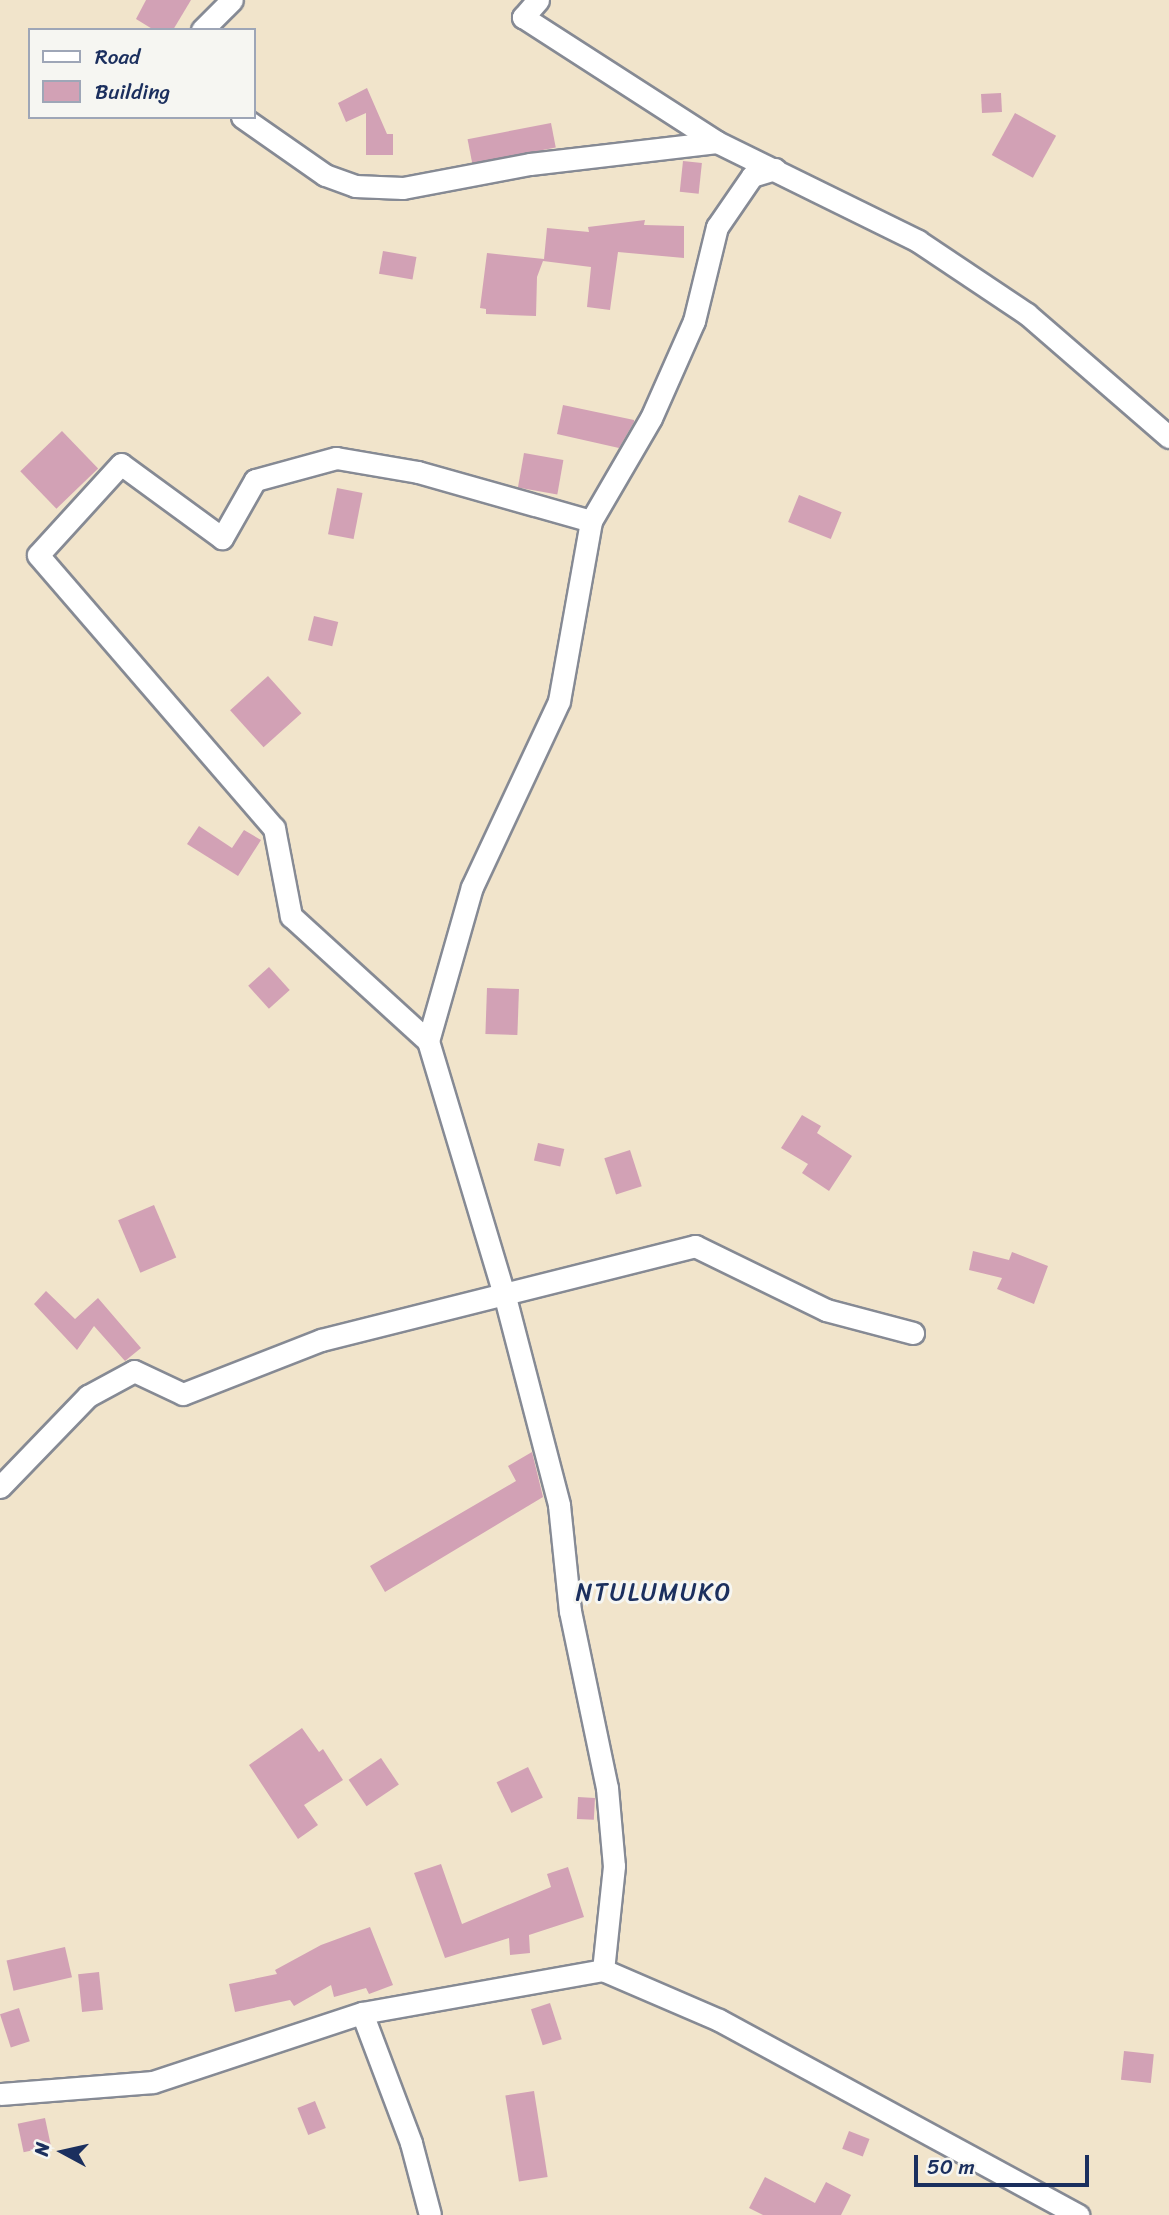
<!DOCTYPE html>
<html>
<head>
<meta charset="utf-8">
<style>
  body { margin:0 }
  #map { position:relative; width:1169px; height:2215px; overflow:hidden; background:#f1e4cb; font-family:Sriracha,sans-serif }
  div>[style] { position:absolute }
  .building>* { inset:0; background:#d2a1b5; transform-origin:0 0 }
  .roads { filter:drop-shadow(2px 0 #868a94) drop-shadow(-2px 0 #868a94) drop-shadow(0 2px #868a94) drop-shadow(0 -2px #868a94) }
  .minor>* { height:21px; margin:-10.5px; padding:0 10.5px; transform-origin:10.5px; border-radius:10.5px; background:#fff }
  span { translate:-50% -50%; white-space:nowrap; text-align:center; line-height:1.15; -webkit-text-stroke:6px #f6f6f2; paint-order:stroke }
  .quarter-label { font-size:24px; color:#1b2f5e; letter-spacing:2px }
  .legend { position:absolute; left:28px; top:28px; width:228px; height:91px; box-sizing:border-box; background:#f6f6f2; border:2px solid #9ea6b7; margin:0; padding:9px 12px; list-style:none; font-size:21px; color:#1b2f5e }
  .legend li { display:flex; align-items:center; gap:14px; height:35px }
  .legend b { width:35px; border:2px solid #9ea6b7 }
  .north { position:absolute; left:28px; top:2117px; width:70px; height:70px; -webkit-text-stroke:5px #f6f6f2; paint-order:stroke; rotate:278deg; font-size:19px; font-weight:700; line-height:28px; text-align:center; color:#1b2f5e }
  .north::after { content:''; display:block; margin:auto; width:24px; height:32px; background:#1b2f5e; clip-path:polygon(50% 0,100% 100%,50% 72%,0 100%) }
  .scale { position:absolute; left:914px; top:2155px; width:175px; height:32px; box-sizing:border-box; border:4px solid #1b2f5e; border-top:0; padding-left:9px; font-size:21px; line-height:24px; white-space:nowrap; color:#1b2f5e; -webkit-text-stroke:5px #f6f6f2; paint-order:stroke }
</style>
</head>
<body>
<div id="map">
  <div class="building">
    <div style="clip-path:polygon(146px 0,191px 0,173px 30px,154px 30px,136px 19px)"></div>
    <div style="clip-path:polygon(367px 88px,387px 134px,393px 134px,393px 155px,366px 155px,366px 113px,346px 122px,338px 103px)"></div>
    <div style="left:1001px;top:93px;width:19px;height:20px;rotate:87deg"></div>
    <div style="left:1015px;top:113px;width:47px;height:48px;rotate:29deg"></div>
    <div style="left:551px;top:123px;width:25px;height:85px;rotate:79deg"></div>
    <div style="left:683px;top:161px;width:19px;height:31px;rotate:6deg"></div>
    <div style="clip-path:polygon(645px 220px,644px 225px,684px 226px,684px 258px,618px 252px,610px 310px,587px 307px,591px 267px,543px 261px,537px 277px,536px 316px,486px 314px,486px 309px,480px 308px,487px 253px,544px 259px,547px 228px,589px 232px,588px 227px)"></div>
    <div style="left:383px;top:251px;width:34px;height:23px;rotate:10deg"></div>
    <div style="clip-path:polygon(563px 405px,634px 420px,634px 422px,619px 448px,557px 434px)"></div>
    <div style="left:62px;top:431px;width:52px;height:58px;rotate:46deg"></div>
    <div style="left:524px;top:453px;width:40px;height:35px;rotate:10deg"></div>
    <div style="left:337px;top:488px;width:26px;height:47px;rotate:11deg"></div>
    <div style="left:799px;top:495px;width:46px;height:29px;rotate:22deg"></div>
    <div style="left:314px;top:616px;width:25px;height:25px;rotate:14deg"></div>
    <div style="left:268px;top:676px;width:50px;height:51px;rotate:48deg"></div>
    <div style="clip-path:polygon(199px 826px,232px 848px,244px 830px,261px 840px,238px 876px,187px 844px)"></div>
    <div style="left:269px;top:967px;width:31px;height:28px;rotate:48deg"></div>
    <div style="left:487px;top:988px;width:32px;height:46px;rotate:2deg"></div>
    <div style="clip-path:polygon(802px 1115px,821px 1126px,817px 1133px,852px 1156px,829px 1191px,802px 1173px,808px 1164px,781px 1148px)"></div>
    <div style="left:538px;top:1143px;width:27px;height:18px;rotate:13deg"></div>
    <div style="left:630px;top:1150px;width:38px;height:27px;rotate:72deg"></div>
    <div style="left:154px;top:1205px;width:57px;height:39px;rotate:67deg"></div>
    <div style="clip-path:polygon(973px 1251px,1009px 1260px,1012px 1252px,1048px 1266px,1034px 1304px,997px 1289px,1002px 1278px,969px 1270px)"></div>
    <div style="clip-path:polygon(46px 1291px,75px 1319px,98px 1298px,141px 1348px,125px 1361px,94px 1326px,77px 1350px,34px 1304px)"></div>
    <div style="clip-path:polygon(532px 1452px,543px 1497px,385px 1592px,370px 1566px,516px 1481px,508px 1466px)"></div>
    <div style="clip-path:polygon(302px 1728px,319px 1752px,323px 1749px,343px 1780px,304px 1805px,318px 1825px,298px 1839px,249px 1765px)"></div>
    <div style="left:381px;top:1758px;width:32px;height:39px;rotate:56deg"></div>
    <div style="left:528px;top:1767px;width:34px;height:35px;rotate:64deg"></div>
    <div style="left:578px;top:1797px;width:17px;height:22px;rotate:3deg"></div>
    <div style="clip-path:polygon(441px 1864px,462px 1924px,551px 1887px,547px 1874px,568px 1867px,584px 1917px,529px 1935px,530px 1953px,510px 1955px,509px 1938px,445px 1958px,414px 1873px)"></div>
    <div style="clip-path:polygon(370px 1927px,393px 1985px,369px 1994px,366px 1988px,334px 1997px,331px 1985px,294px 2006px,290px 2000px,235px 2012px,229px 1984px,277px 1974px,275px 1970px,321px 1945px)"></div>
    <div style="left:65px;top:1947px;width:31px;height:60px;rotate:77deg"></div>
    <div style="left:99px;top:1972px;width:38px;height:21px;rotate:84deg"></div>
    <div style="left:550px;top:2003px;width:38px;height:20px;rotate:72deg"></div>
    <div style="left:19px;top:2008px;width:35px;height:20px;rotate:72deg"></div>
    <div style="left:1124px;top:2051px;width:30px;height:29px;rotate:6deg"></div>
    <div style="left:534px;top:2091px;width:87px;height:29px;rotate:81deg"></div>
    <div style="left:315px;top:2101px;width:29px;height:19px;rotate:68deg"></div>
    <div style="left:45px;top:2118px;width:29px;height:28px;rotate:78deg"></div>
    <div style="left:849px;top:2131px;width:22px;height:19px;rotate:21deg"></div>
    <div style="clip-path:polygon(765px 2177px,815px 2203px,826px 2182px,851px 2195px,841px 2215px,763px 2215px,749px 2208px)"></div>
  </div>
  <div class="roads">
    <div class="minor">
      <div style="left:538px;top:0;width:23px;rotate:131deg"></div>
      <div style="left:523px;top:17px;width:231px;rotate:32.8deg"></div>
      <div style="left:202px;top:30px;width:42px;rotate:-45deg"></div>
      <div style="left:242px;top:117px;width:101px;rotate:34.9deg"></div>
      <div style="left:325px;top:175px;width:32px;rotate:20deg"></div>
      <div style="left:355px;top:186px;width:48px;rotate:2.4deg"></div>
      <div style="left:403px;top:188px;width:129px;rotate:-10.7deg"></div>
      <div style="left:530px;top:164px;width:188px;rotate:-6.7deg"></div>
      <div style="left:717px;top:142px;width:224px;rotate:26.2deg"></div>
      <div style="left:918px;top:241px;width:131px;rotate:33.8deg"></div>
      <div style="left:1027px;top:314px;width:188px;rotate:40.9deg"></div>
      <div style="left:591px;top:521px;width:180px;rotate:-164.2deg"></div>
      <div style="left:418px;top:472px;width:83px;rotate:-170.3deg"></div>
      <div style="left:336px;top:458px;width:84px;rotate:164.8deg"></div>
      <div style="left:255px;top:480px;width:67px;rotate:119.6deg"></div>
      <div style="left:222px;top:538px;width:125px;rotate:-143.8deg"></div>
      <div style="left:121px;top:464px;width:123px;rotate:132.4deg"></div>
      <div style="left:38px;top:555px;width:361px;rotate:49.2deg"></div>
      <div style="left:274px;top:828px;width:90px;rotate:79.1deg"></div>
      <div style="left:291px;top:916px;width:185px;rotate:42.4deg"></div>
      <div style="left:428px;top:1041px;width:267px;rotate:73.3deg"></div>
      <div style="left:505px;top:1297px;width:215px;rotate:75.4deg"></div>
      <div style="left:559px;top:1505px;width:107px;rotate:84.1deg"></div>
      <div style="left:570px;top:1611px;width:181px;rotate:78.2deg"></div>
      <div style="left:607px;top:1788px;width:78px;rotate:84.9deg"></div>
      <div style="left:614px;top:1866px;width:105px;rotate:96deg"></div>
      <div style="left:428px;top:1041px;width:160px;rotate:-74.1deg"></div>
      <div style="left:472px;top:887px;width:205px;rotate:-64.9deg"></div>
      <div style="left:559px;top:701px;width:183px;rotate:-79.9deg"></div>
      <div style="left:591px;top:521px;width:119px;rotate:-59.8deg"></div>
      <div style="left:651px;top:418px;width:106px;rotate:-66.1deg"></div>
      <div style="left:694px;top:321px;width:97px;rotate:-76.3deg"></div>
      <div style="left:717px;top:227px;width:62px;rotate:-55.5deg"></div>
      <div style="left:752px;top:176px;width:24px;rotate:-17deg"></div>
      <div style="left:0;top:1487px;width:127px;rotate:-46deg"></div>
      <div style="left:88px;top:1396px;width:52px;rotate:-28.5deg"></div>
      <div style="left:134px;top:1371px;width:54px;rotate:25.1deg"></div>
      <div style="left:183px;top:1394px;width:148px;rotate:-21.4deg"></div>
      <div style="left:321px;top:1340px;width:386px;rotate:-14.1deg"></div>
      <div style="left:695px;top:1246px;width:146px;rotate:26deg"></div>
      <div style="left:826px;top:1310px;width:90px;rotate:14.8deg"></div>
      <div style="left:362px;top:2013px;width:139px;rotate:69.3deg"></div>
      <div style="left:411px;top:2143px;width:74px;rotate:75.2deg"></div>
      <div style="left:0;top:2094px;width:153px;rotate:-4.5deg"></div>
      <div style="left:153px;top:2082px;width:220px;rotate:-18.3deg"></div>
      <div style="left:362px;top:2013px;width:245px;rotate:-10.1deg"></div>
      <div style="left:603px;top:1970px;width:126px;rotate:23.3deg"></div>
      <div style="left:719px;top:2020px;width:409px;rotate:28.5deg"></div>
    </div>
  </div>
  <div class="quarter-label">
    <span style="left:654px;top:1593px">NTULUMUKO</span>
  </div>
  <ul class="legend">
  <li><b style="height:9px;background:#fff"></b>Road</li>
  <li><b style="height:19px;background:#d2a1b5"></b>Building</li>
  </ul>
  <div class="north">N</div>
  <div class="scale">50 m</div>
</div>
</body>
</html>
